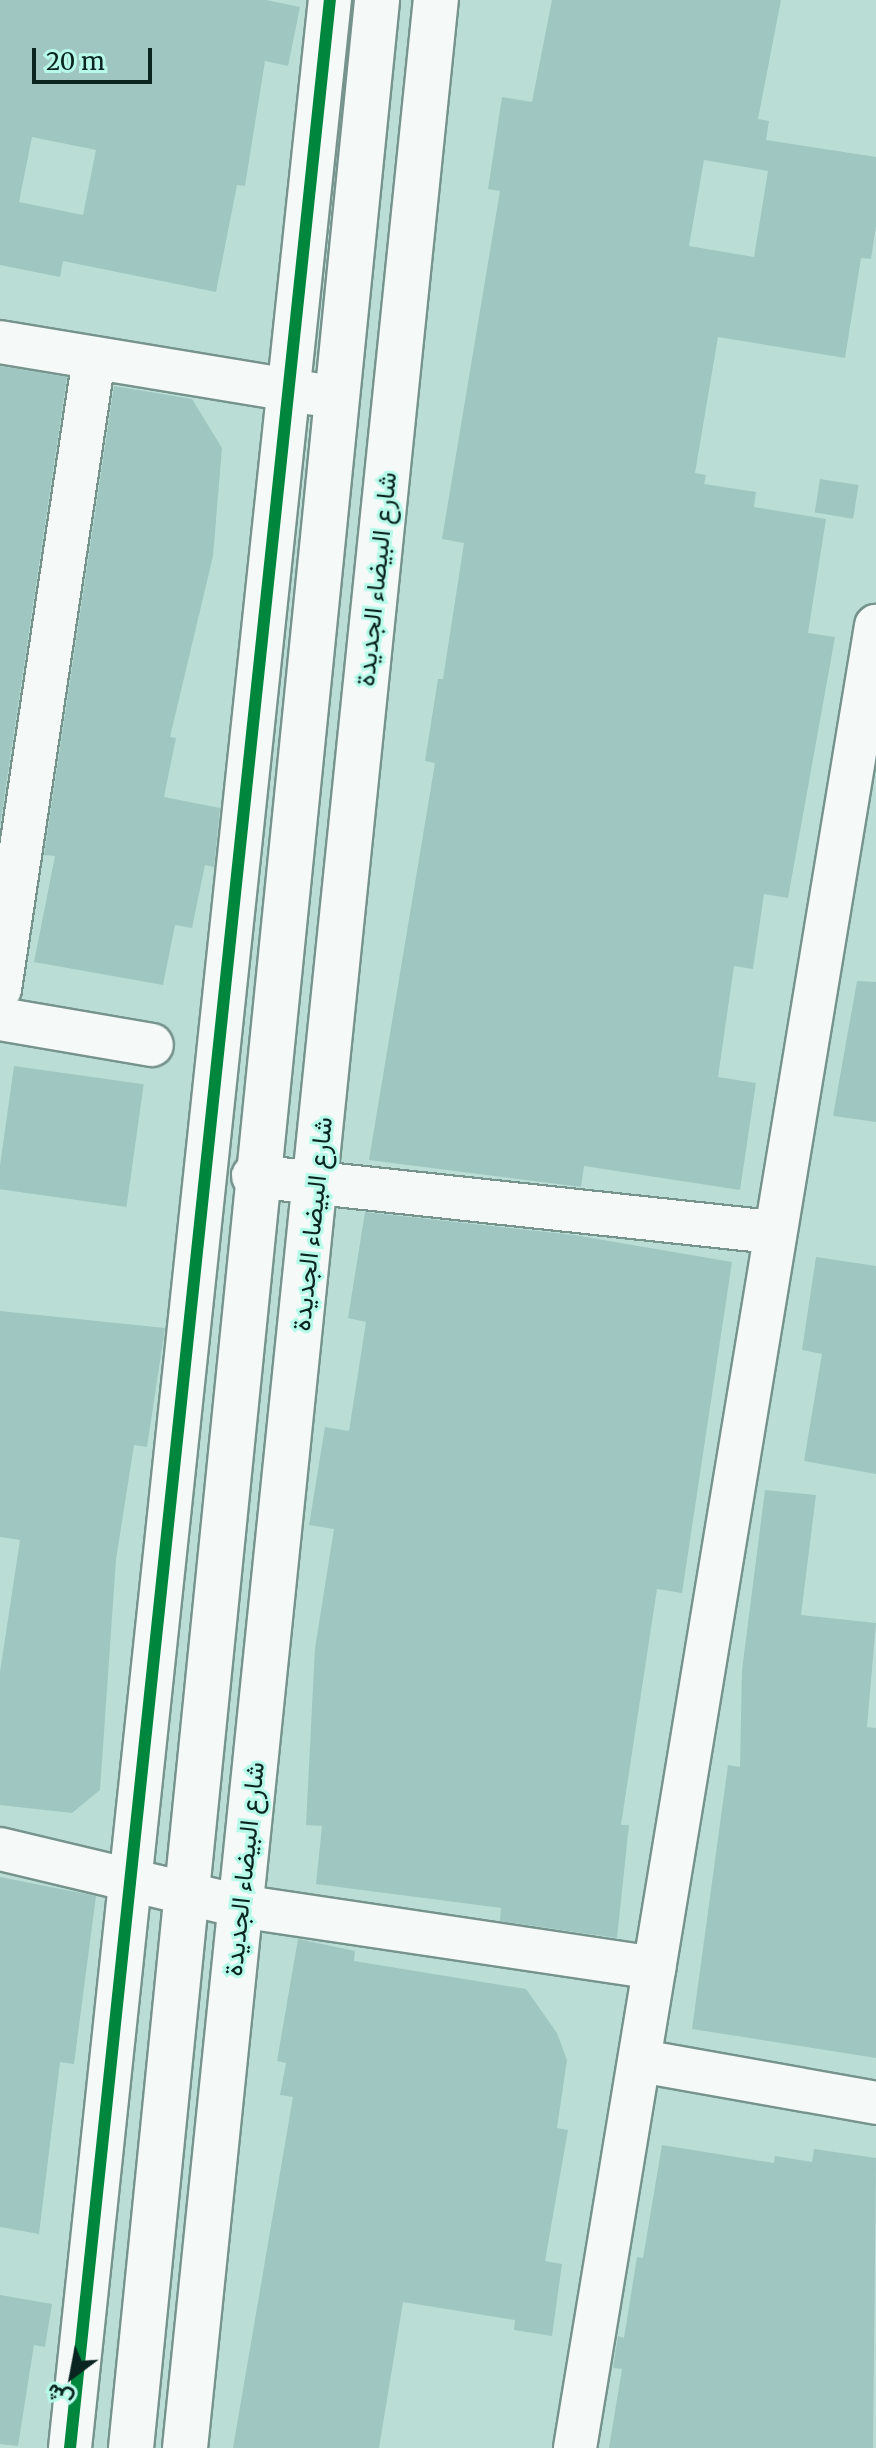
<!DOCTYPE html>
<html>
<head>
<meta charset="utf-8">
<style>
  body { margin:0 }
  #map { position:relative; width:876px; height:2448px; overflow:hidden; background:#baded5; font-family:Merriweather,Vazirmatn,serif }
  div>[style] { position:absolute }
  .building>* { inset:0; background:#a0c6c2; transform-origin:0 0 }
  .roads { filter:drop-shadow(2px 0 #76938c) drop-shadow(-2px 0 #76938c) drop-shadow(0 2px #76938c) drop-shadow(0 -2px #76938c) }
  .minor>* { height:42px; margin:-21px; padding:0 21px; transform-origin:21px; border-radius:21px; background:#f5faf9 }
  .tertiary>* { height:44px; margin:-22px; padding:0 22px; transform-origin:22px; border-radius:22px; background:#f5faf9 }
  .cycleway>* { height:12px; margin:-6px; padding:0 6px; transform-origin:6px; border-radius:6px; background:#00873e }
  span { translate:-50% -50%; white-space:nowrap; text-align:center; line-height:1.15; -webkit-text-stroke:6px #b8fae9; paint-order:stroke }
  .street-label { font-size:26px; color:#0a2520 }
  .north { position:absolute; left:32px; top:2336px; width:80px; height:80px; -webkit-text-stroke:6px #b8fae9; paint-order:stroke; rotate:212deg; font-size:22px; font-weight:700; line-height:32px; text-align:center; color:#0a2520 }
  .north::after { content:''; display:block; margin:auto; width:28px; height:36px; background:#0a2520; clip-path:polygon(50% 0,100% 100%,50% 72%,0 100%) }
  .scale { position:absolute; left:32px; top:48px; width:120px; height:36px; box-sizing:border-box; border:4px solid #0a2520; border-top:0; padding-left:10px; font-size:24px; line-height:28px; white-space:nowrap; color:#0a2520; -webkit-text-stroke:6px #b8fae9; paint-order:stroke }
</style>
</head>
<body>
<div id="map">
  <div class="building">
    <div style="clip-path:polygon(evenodd,0 0,266px 0,300px 7px,288px 66px,265px 61px,245px 186px,237px 185px,216px 292px,63px 261px,60px 277px,0 265px,0 0,32px 137px,96px 150px,83px 215px,19px 202px,32px 137px)"></div>
    <div style="clip-path:polygon(evenodd,552px 0,781px 0,758px 119px,769px 121px,766px 140px,876px 157px,876px 226px,871px 259px,861px 258px,845px 358px,718px 337px,695px 473px,706px 475px,704px 484px,756px 492px,754px 507px,826px 519px,808px 633px,835px 637px,788px 898px,764px 894px,753px 969px,734px 966px,718px 1077px,756px 1083px,740px 1190px,584px 1166px,581px 1187px,369px 1160px,435px 763px,425px 761px,438px 679px,443px 679px,464px 543px,442px 539px,500px 191px,488px 189px,502px 97px,532px 102px,552px 0,704px 160px,768px 171px,754px 257px,689px 246px,704px 160px)"></div>
    <div style="clip-path:polygon(0 366px,67px 377px,0 826px)"></div>
    <div style="clip-path:polygon(114px 386px,192px 399px,222px 448px,213px 556px,170px 737px,176px 738px,164px 797px,220px 808px,214px 867px,205px 865px,192px 928px,175px 925px,163px 985px,34px 962px,55px 856px,44px 855px)"></div>
    <div style="left:820px;top:479px;width:39px;height:34px;rotate:9deg"></div>
    <div style="clip-path:polygon(857px 981px,876px 982px,876px 1122px,833px 1116px)"></div>
    <div style="left:14px;top:1066px;width:131px;height:124px;rotate:8deg"></div>
    <div style="clip-path:polygon(365px 1212px,574px 1235px,732px 1262px,682px 1593px,657px 1589px,621px 1825px,629px 1825px,617px 1938px,500px 1921px,501px 1908px,316px 1884px,322px 1826px,306px 1825px,315px 1648px,334px 1529px,309px 1525px,325px 1427px,349px 1431px,366px 1322px,348px 1318px)"></div>
    <div style="clip-path:polygon(816px 1257px,876px 1266px,876px 1474px,804px 1461px,822px 1354px,802px 1350px)"></div>
    <div style="clip-path:polygon(0 1311px,165px 1328px,147px 1447px,134px 1445px,116px 1560px,100px 1790px,72px 1813px,0 1805px,0 1672px,20px 1540px,0 1537px)"></div>
    <div style="clip-path:polygon(765px 1490px,816px 1495px,801px 1615px,876px 1623px,867px 1727px,876px 1728px,876px 2058px,692px 2029px,728px 1765px,740px 1767px,742px 1670px)"></div>
    <div style="clip-path:polygon(0 1877px,96px 1896px,74px 2064px,60px 2062px,39px 2234px,0 2227px)"></div>
    <div style="clip-path:polygon(298px 1939px,355px 1951px,354px 1961px,526px 1989px,557px 2033px,567px 2060px,557px 2128px,568px 2130px,545px 2261px,562px 2264px,552px 2336px,514px 2330px,515px 2320px,403px 2302px,379px 2448px,233px 2448px,293px 2097px,280px 2095px,286px 2063px,277px 2061px)"></div>
    <div style="clip-path:polygon(662px 2145px,774px 2163px,775px 2156px,812px 2162px,814px 2149px,876px 2158px,873px 2448px,609px 2448px,622px 2369px,613px 2368px,618px 2336px,624px 2338px,637px 2257px,643px 2258px)"></div>
    <div style="clip-path:polygon(0 2295px,52px 2304px,45px 2347px,34px 2345px,18px 2446px,0 2444px)"></div>
  </div>
  <div class="roads">
    <div class="minor">
      <div style="left:0;top:342px;width:318px;rotate:9.4deg"></div>
      <div style="left:0;top:989px;width:638px;rotate:-81.53deg"></div>
      <div style="left:0;top:1019px;width:154px;rotate:9.7deg"></div>
      <div style="left:253px;top:1176px;width:522px;rotate:6.16deg"></div>
      <div style="left:0;top:1849px;width:247px;rotate:13.4deg"></div>
      <div style="left:240px;top:1906px;width:419px;rotate:8.5deg"></div>
      <div style="left:641px;top:2061px;width:239px;rotate:10.1deg"></div>
      <div style="left:70px;top:2448px;width:2462px;rotate:-83.94deg"></div>
      <div style="left:575px;top:2448px;width:1847px;rotate:-80.62deg"></div>
    </div>
    <div class="tertiary">
      <div style="left:131px;top:2448px;width:2460px;rotate:-84.26deg"></div>
      <div style="left:185px;top:2448px;width:2461px;rotate:-84.15deg"></div>
    </div>
  </div>
  <div class="cycleway">
    <div style="left:70px;top:2448px;width:2462px;rotate:-83.94deg"></div>
  </div>
  <div class="street-label">
    <span style="left:376px;top:579px;rotate:-84deg">شارع البيضاء الجديدة</span>
    <span style="left:312px;top:1224px;rotate:-84deg">شارع البيضاء الجديدة</span>
    <span style="left:244px;top:1869px;rotate:-84deg">شارع البيضاء الجديدة</span>
  </div>
  <div class="north">ش</div>
  <div class="scale">20 m</div>
</div>
</body>
</html>
